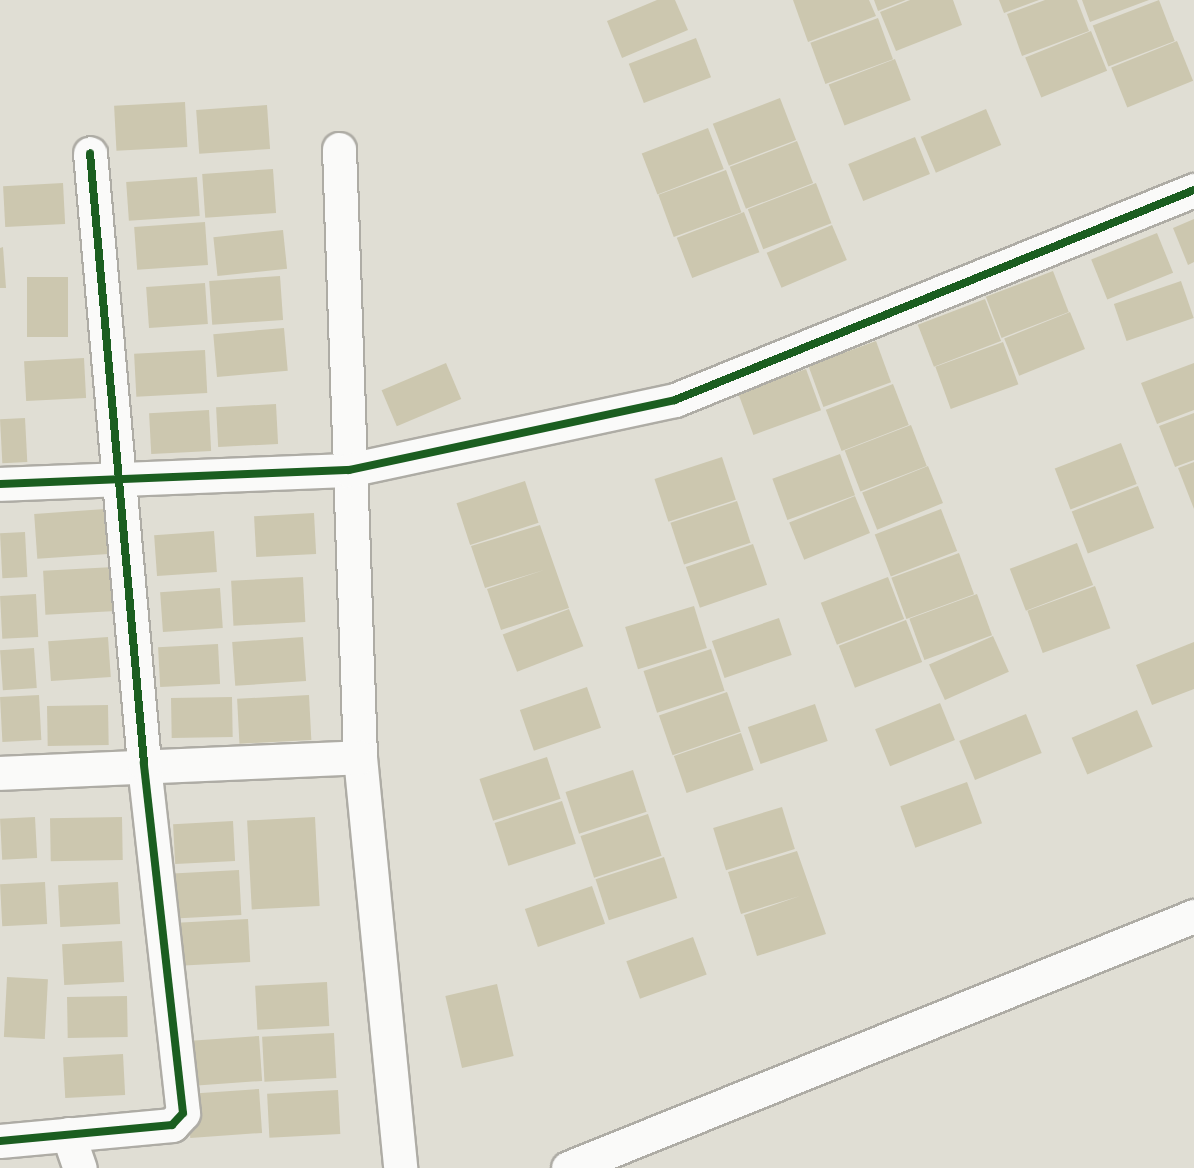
<!DOCTYPE html>
<html>
<head>
<meta charset="utf-8">
<style>
  body { margin:0 }
  #map { position:relative; width:1194px; height:1168px; overflow:hidden; background:#e0ded4; font-family:Mulish,sans-serif }
  div>[style] { position:absolute }
  .building>* { inset:0; background:#ccc7af; transform-origin:0 0 }
  .roads { filter:drop-shadow(2px 0 #aeaca5) drop-shadow(-2px 0 #aeaca5) drop-shadow(0 2px #aeaca5) drop-shadow(0 -2px #aeaca5) }
  .street>* { height:33px; margin:-16.5px; padding:0 16.5px; transform-origin:16.5px; border-radius:16.5px; background:#fafaf9 }
  .secondary>* { height:33px; margin:-16.5px; padding:0 16.5px; transform-origin:16.5px; border-radius:16.5px; background:#fafaf9 }
  .cycleway>* { height:8px; margin:-4px; padding:0 4px; transform-origin:4px; border-radius:4px; background:#1b5e20 }
  span { translate:-50% -50%; white-space:nowrap; text-align:center; line-height:1.15; -webkit-text-stroke:6px #e6e2ce; paint-order:stroke }
</style>
</head>
<body>
<div id="map">
  <div class="building">
    <div style="clip-path:polygon(657px 0,675px 0,688px 30px,622px 58px,607px 21px)"></div>
    <div style="clip-path:polygon(793px 0,869px 0,876px 16px,808px 42px)"></div>
    <div style="clip-path:polygon(874px 0,906px 0,878px 11px)"></div>
    <div style="clip-path:polygon(910px 0,953px 0,962px 25px,896px 51px,880px 12px)"></div>
    <div style="clip-path:polygon(999px 0,1039px 0,1004px 13px)"></div>
    <div style="clip-path:polygon(1045px 0,1077px 0,1089px 31px,1022px 56px,1007px 14px)"></div>
    <div style="clip-path:polygon(1082px 0,1149px 0,1090px 22px)"></div>
    <div style="left:1159px;top:0;width:44px;height:71px;rotate:69deg"></div>
    <div style="left:878px;top:18px;width:44px;height:72px;rotate:70deg"></div>
    <div style="left:1091px;top:31px;width:43px;height:71px;rotate:68deg"></div>
    <div style="left:696px;top:38px;width:42px;height:72px;rotate:69deg"></div>
    <div style="left:1177px;top:41px;width:43px;height:71px;rotate:68deg"></div>
    <div style="left:895px;top:59px;width:44px;height:71px;rotate:69deg"></div>
    <div style="left:780px;top:98px;width:45px;height:72px;rotate:69deg"></div>
    <div style="left:185px;top:102px;width:45px;height:71px;rotate:87deg"></div>
    <div style="left:267px;top:105px;width:44px;height:71px;rotate:86deg"></div>
    <div style="left:986px;top:109px;width:39px;height:71px;rotate:67deg"></div>
    <div style="left:708px;top:128px;width:44px;height:71px;rotate:69deg"></div>
    <div style="left:915px;top:137px;width:40px;height:72px;rotate:68deg"></div>
    <div style="left:797px;top:141px;width:45px;height:72px;rotate:69deg"></div>
    <div style="left:273px;top:169px;width:44px;height:71px;rotate:86deg"></div>
    <div style="left:726px;top:170px;width:45px;height:72px;rotate:70deg"></div>
    <div style="left:197px;top:177px;width:39px;height:71px;rotate:86deg"></div>
    <div style="left:63px;top:183px;width:41px;height:60px;rotate:87deg"></div>
    <div style="left:816px;top:183px;width:43px;height:73px;rotate:69deg"></div>
    <div style="left:744px;top:212px;width:43px;height:72px;rotate:69deg"></div>
    <div style="clip-path:polygon(1194px 219px,1194px 262px,1188px 265px,1173px 228px)"></div>
    <div style="left:205px;top:222px;width:43px;height:71px;rotate:86deg"></div>
    <div style="left:832px;top:225px;width:38px;height:71px;rotate:67deg"></div>
    <div style="left:283px;top:230px;width:39px;height:70px;rotate:84deg"></div>
    <div style="left:1157px;top:233px;width:43px;height:71px;rotate:68deg"></div>
    <div style="clip-path:polygon(3px 247px,6px 288px,0 288px,0 248px)"></div>
    <div style="left:1053px;top:271px;width:44px;height:72px;rotate:69deg"></div>
    <div style="left:280px;top:276px;width:44px;height:71px;rotate:86deg"></div>
    <div style="left:27px;top:277px;width:41px;height:60px"></div>
    <div style="left:1181px;top:281px;width:39px;height:71px;rotate:71deg"></div>
    <div style="left:205px;top:283px;width:41px;height:59px;rotate:86deg"></div>
    <div style="left:985px;top:299px;width:45px;height:72px;rotate:69deg"></div>
    <div style="left:1070px;top:312px;width:40px;height:71px;rotate:68deg"></div>
    <div style="left:284px;top:328px;width:43px;height:71px;rotate:85deg"></div>
    <div style="left:876px;top:341px;width:44px;height:72px;rotate:70deg"></div>
    <div style="left:1003px;top:342px;width:45px;height:72px;rotate:70deg"></div>
    <div style="left:205px;top:350px;width:43px;height:71px;rotate:87deg"></div>
    <div style="left:84px;top:358px;width:40px;height:60px;rotate:87deg"></div>
    <div style="left:446px;top:363px;width:39px;height:70px;rotate:67deg"></div>
    <div style="clip-path:polygon(1194px 363px,1194px 410px,1157px 424px,1141px 383px)"></div>
    <div style="left:806px;top:369px;width:44px;height:72px;rotate:70deg"></div>
    <div style="left:893px;top:384px;width:44px;height:72px;rotate:69deg"></div>
    <div style="left:276px;top:404px;width:40px;height:60px;rotate:87deg"></div>
    <div style="left:209px;top:410px;width:41px;height:60px;rotate:87deg"></div>
    <div style="clip-path:polygon(1194px 413px,1194px 460px,1175px 467px,1159px 426px)"></div>
    <div style="left:25px;top:418px;width:44px;height:25px;rotate:87deg"></div>
    <div style="left:911px;top:425px;width:44px;height:71px;rotate:69deg"></div>
    <div style="left:1121px;top:443px;width:44px;height:71px;rotate:69deg"></div>
    <div style="left:840px;top:454px;width:44px;height:72px;rotate:70deg"></div>
    <div style="left:722px;top:457px;width:45px;height:71px;rotate:72deg"></div>
    <div style="clip-path:polygon(1194px 462px,1194px 509px,1178px 468px)"></div>
    <div style="left:928px;top:466px;width:40px;height:71px;rotate:68deg"></div>
    <div style="left:525px;top:481px;width:44px;height:72px;rotate:72deg"></div>
    <div style="left:1138px;top:486px;width:45px;height:71px;rotate:69deg"></div>
    <div style="left:855px;top:496px;width:40px;height:71px;rotate:68deg"></div>
    <div style="left:737px;top:501px;width:44px;height:70px;rotate:72deg"></div>
    <div style="left:105px;top:509px;width:45px;height:71px;rotate:86deg"></div>
    <div style="left:941px;top:509px;width:45px;height:71px;rotate:69deg"></div>
    <div style="left:314px;top:513px;width:41px;height:60px;rotate:87deg"></div>
    <div style="clip-path:polygon(540px 525px,569px 608px,501px 630px,487px 589px,544px 570px,485px 588px,471px 546px)"></div>
    <div style="left:214px;top:531px;width:41px;height:60px;rotate:86deg"></div>
    <div style="left:25px;top:532px;width:45px;height:25px;rotate:87deg"></div>
    <div style="left:1077px;top:543px;width:45px;height:72px;rotate:69deg"></div>
    <div style="left:753px;top:544px;width:43px;height:71px;rotate:71deg"></div>
    <div style="left:959px;top:553px;width:44px;height:72px;rotate:70deg"></div>
    <div style="left:114px;top:567px;width:44px;height:71px;rotate:87deg"></div>
    <div style="left:303px;top:577px;width:45px;height:72px;rotate:87deg"></div>
    <div style="left:888px;top:577px;width:45px;height:72px;rotate:69deg"></div>
    <div style="left:1095px;top:586px;width:45px;height:72px;rotate:70deg"></div>
    <div style="left:220px;top:588px;width:40px;height:60px;rotate:86deg"></div>
    <div style="left:36px;top:594px;width:43px;height:36px;rotate:87deg"></div>
    <div style="left:977px;top:594px;width:44px;height:72px;rotate:70deg"></div>
    <div style="left:694px;top:606px;width:44px;height:72px;rotate:73deg"></div>
    <div style="left:569px;top:609px;width:40px;height:71px;rotate:69deg"></div>
    <div style="left:779px;top:618px;width:39px;height:71px;rotate:71deg"></div>
    <div style="left:906px;top:620px;width:45px;height:72px;rotate:69deg"></div>
    <div style="left:993px;top:636px;width:39px;height:70px;rotate:66deg"></div>
    <div style="left:108px;top:637px;width:40px;height:60px;rotate:86deg"></div>
    <div style="left:303px;top:637px;width:44px;height:71px;rotate:86deg"></div>
    <div style="clip-path:polygon(1194px 642px,1194px 689px,1152px 705px,1136px 665px)"></div>
    <div style="left:218px;top:644px;width:40px;height:60px;rotate:87deg"></div>
    <div style="left:34px;top:648px;width:40px;height:34px;rotate:86deg"></div>
    <div style="left:711px;top:649px;width:44px;height:71px;rotate:72deg"></div>
    <div style="left:587px;top:687px;width:43px;height:71px;rotate:71deg"></div>
    <div style="left:727px;top:692px;width:42px;height:72px;rotate:71deg"></div>
    <div style="left:39px;top:695px;width:45px;height:39px;rotate:87deg"></div>
    <div style="left:309px;top:695px;width:45px;height:72px;rotate:87deg"></div>
    <div style="left:232px;top:697px;width:40px;height:61px;rotate:89deg"></div>
    <div style="left:940px;top:703px;width:40px;height:70px;rotate:68deg"></div>
    <div style="left:815px;top:704px;width:39px;height:71px;rotate:71deg"></div>
    <div style="left:108px;top:705px;width:40px;height:61px;rotate:89deg"></div>
    <div style="left:1137px;top:710px;width:40px;height:71px;rotate:67deg"></div>
    <div style="left:1026px;top:714px;width:42px;height:72px;rotate:68deg"></div>
    <div style="left:741px;top:733px;width:39px;height:71px;rotate:71deg"></div>
    <div style="left:547px;top:757px;width:44px;height:71px;rotate:72deg"></div>
    <div style="left:633px;top:770px;width:44px;height:71px;rotate:72deg"></div>
    <div style="left:967px;top:782px;width:44px;height:71px;rotate:70deg"></div>
    <div style="left:562px;top:801px;width:45px;height:71px;rotate:72deg"></div>
    <div style="left:782px;top:807px;width:44px;height:72px;rotate:73deg"></div>
    <div style="left:648px;top:814px;width:44px;height:71px;rotate:72deg"></div>
    <div style="left:35px;top:817px;width:41px;height:35px;rotate:87deg"></div>
    <div style="left:122px;top:817px;width:43px;height:72px;rotate:89deg"></div>
    <div style="left:315px;top:817px;width:89px;height:68px;rotate:87deg"></div>
    <div style="left:233px;top:821px;width:40px;height:60px;rotate:87deg"></div>
    <div style="clip-path:polygon(797px 851px,826px 934px,757px 956px,744px 915px,800px 896px,741px 914px,728px 872px)"></div>
    <div style="left:664px;top:857px;width:43px;height:72px;rotate:72deg"></div>
    <div style="left:239px;top:870px;width:45px;height:71px;rotate:87deg"></div>
    <div style="left:45px;top:882px;width:42px;height:45px;rotate:87deg"></div>
    <div style="left:118px;top:882px;width:42px;height:60px;rotate:87deg"></div>
    <div style="left:592px;top:886px;width:40px;height:71px;rotate:71deg"></div>
    <div style="left:248px;top:919px;width:43px;height:71px;rotate:87deg"></div>
    <div style="left:693px;top:937px;width:40px;height:71px;rotate:70deg"></div>
    <div style="left:122px;top:941px;width:41px;height:60px;rotate:87deg"></div>
    <div style="left:7px;top:977px;width:41px;height:60px;rotate:3deg"></div>
    <div style="left:327px;top:982px;width:44px;height:72px;rotate:87deg"></div>
    <div style="left:497px;top:984px;width:74px;height:53px;rotate:77deg"></div>
    <div style="left:127px;top:996px;width:41px;height:60px;rotate:89deg"></div>
    <div style="left:334px;top:1033px;width:45px;height:72px;rotate:87deg"></div>
    <div style="left:259px;top:1036px;width:45px;height:72px;rotate:86deg"></div>
    <div style="left:123px;top:1054px;width:41px;height:60px;rotate:87deg"></div>
    <div style="left:259px;top:1089px;width:44px;height:72px;rotate:86deg"></div>
    <div style="left:338px;top:1090px;width:44px;height:71px;rotate:87deg"></div>
  </div>
  <div class="roads">
    <div class="street">
      <div style="left:339px;top:149px;width:608px;rotate:88.02deg"></div>
      <div style="left:360px;top:757px;width:413px;rotate:84.4deg"></div>
      <div style="left:0;top:484px;width:349px;rotate:-2.3deg"></div>
      <div style="left:349px;top:470px;width:333px;rotate:-12.1deg"></div>
      <div style="left:675px;top:400px;width:560px;rotate:-22.03deg"></div>
      <div style="left:0;top:773px;width:360px;rotate:-2.5deg"></div>
      <div style="left:68px;top:1134px;width:36px;rotate:71deg"></div>
      <div style="left:0;top:1141px;width:173px;rotate:-5.3deg"></div>
      <div style="left:172px;top:1125px;width:16px;rotate:-47deg"></div>
      <div style="left:183px;top:1113px;width:352px;rotate:-96.4deg"></div>
      <div style="left:144px;top:763px;width:612px;rotate:-95.06deg"></div>
    </div>
    <div class="secondary">
      <div style="left:568px;top:1168px;width:675px;rotate:-21.93deg"></div>
    </div>
  </div>
  <div class="cycleway">
    <div style="left:0;top:484px;width:349px;rotate:-2.3deg"></div>
    <div style="left:349px;top:470px;width:333px;rotate:-12.1deg"></div>
    <div style="left:675px;top:400px;width:560px;rotate:-22.03deg"></div>
    <div style="left:0;top:1141px;width:173px;rotate:-5.3deg"></div>
    <div style="left:172px;top:1125px;width:16px;rotate:-47deg"></div>
    <div style="left:183px;top:1113px;width:352px;rotate:-96.4deg"></div>
    <div style="left:144px;top:763px;width:612px;rotate:-95.06deg"></div>
  </div>
</div>
</body>
</html>
